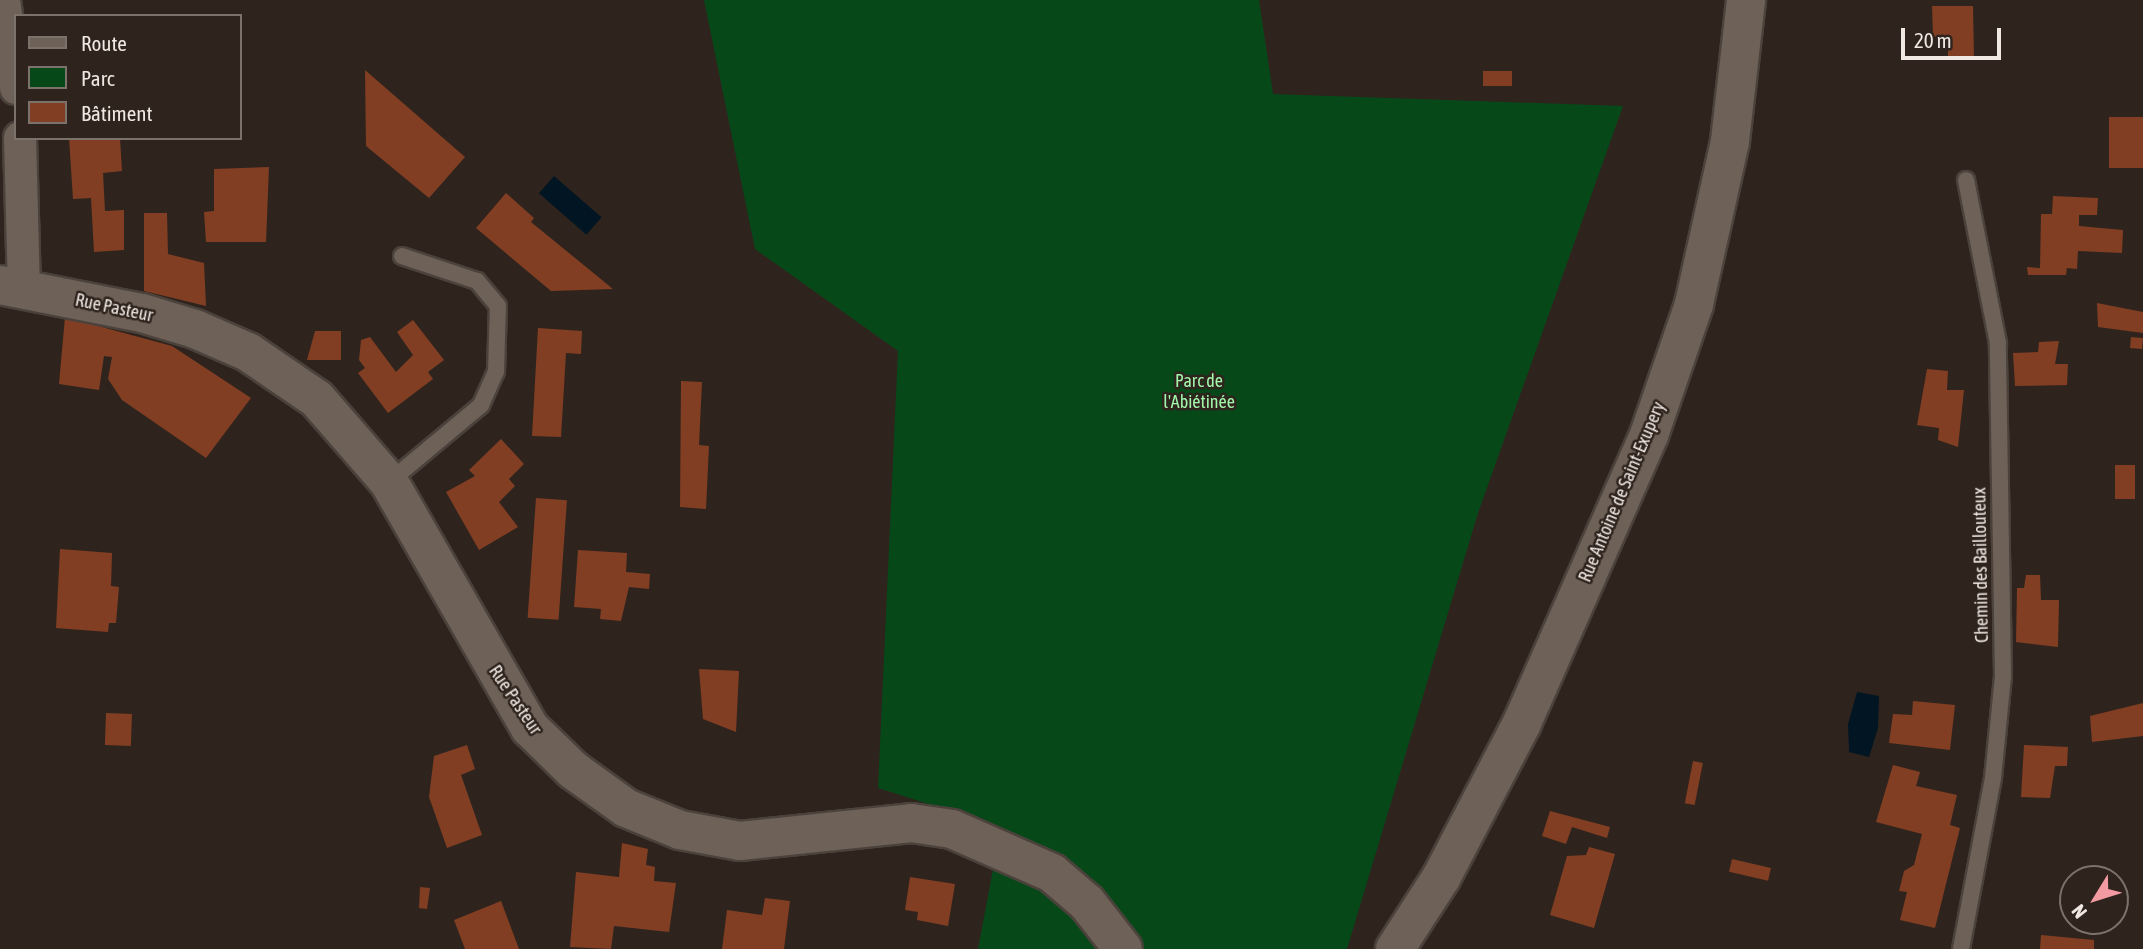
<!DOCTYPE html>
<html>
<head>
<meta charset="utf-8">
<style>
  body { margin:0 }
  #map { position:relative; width:2143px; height:949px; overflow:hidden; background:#2f241d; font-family:"Asap Condensed",sans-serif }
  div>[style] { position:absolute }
  .green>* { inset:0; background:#074819 }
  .water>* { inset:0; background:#011523; transform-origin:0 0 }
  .building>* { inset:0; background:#813e23; transform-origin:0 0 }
  .roads { filter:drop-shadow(2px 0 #4b423c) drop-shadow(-2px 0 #4b423c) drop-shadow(0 2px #4b423c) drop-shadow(0 -2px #4b423c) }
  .service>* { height:16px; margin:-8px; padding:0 8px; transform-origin:8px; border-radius:8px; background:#6e6158 }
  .minor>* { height:32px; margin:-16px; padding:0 16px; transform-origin:16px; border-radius:16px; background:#6e6158 }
  .tertiary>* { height:38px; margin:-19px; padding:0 19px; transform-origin:19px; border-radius:19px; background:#6e6158 }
  .secondary>* { height:38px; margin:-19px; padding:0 19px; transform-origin:19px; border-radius:19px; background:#6e6158 }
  span { translate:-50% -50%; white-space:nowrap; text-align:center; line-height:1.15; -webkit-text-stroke:5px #2f241d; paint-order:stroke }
  .street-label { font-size:18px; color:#f0e8e3 }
  .park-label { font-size:18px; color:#a1f6ab }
  .legend { position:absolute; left:14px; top:14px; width:228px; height:126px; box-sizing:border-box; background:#2f241d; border:2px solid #7c726c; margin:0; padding:9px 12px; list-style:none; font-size:21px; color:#f0e8e3 }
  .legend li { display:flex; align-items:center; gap:14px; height:35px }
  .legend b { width:35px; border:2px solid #7c726c }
  .north { position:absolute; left:2059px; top:865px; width:70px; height:70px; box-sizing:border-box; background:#2f241d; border:2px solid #7c726c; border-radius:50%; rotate:232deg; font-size:19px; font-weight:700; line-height:28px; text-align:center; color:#f0e8e3 }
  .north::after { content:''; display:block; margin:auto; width:24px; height:32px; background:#f49aa2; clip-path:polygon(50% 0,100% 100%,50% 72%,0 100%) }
  .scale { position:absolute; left:1901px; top:28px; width:100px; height:32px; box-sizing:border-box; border:4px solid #f0e8e3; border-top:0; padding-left:9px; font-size:21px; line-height:24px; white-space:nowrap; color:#f0e8e3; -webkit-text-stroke:5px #2f241d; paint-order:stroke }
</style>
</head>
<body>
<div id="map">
  <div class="green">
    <div style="clip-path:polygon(704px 0,1259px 0,1273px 94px,1623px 106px,1478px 513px,1347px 949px,978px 949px,1001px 827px,878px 788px,898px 351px,755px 249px)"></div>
  </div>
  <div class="water">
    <div style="left:554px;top:176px;width:63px;height:23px;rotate:41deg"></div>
    <div style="clip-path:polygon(1857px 692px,1879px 696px,1878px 728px,1869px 757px,1849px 752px,1848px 724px)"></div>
  </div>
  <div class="building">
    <div style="clip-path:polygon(1932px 6px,1973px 6px,1974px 59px,1948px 59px,1948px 37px,1933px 37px)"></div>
    <div style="clip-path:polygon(365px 70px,465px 157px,429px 198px,366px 146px)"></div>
    <div style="left:1483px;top:71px;width:29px;height:15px"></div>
    <div style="left:2143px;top:117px;width:51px;height:34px;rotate:90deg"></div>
    <div style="clip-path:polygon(69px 138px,120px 138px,122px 171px,103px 173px,105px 211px,124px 210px,124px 250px,94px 252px,91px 198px,73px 199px)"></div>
    <div style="clip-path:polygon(269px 167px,266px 242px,206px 242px,204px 212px,214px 211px,214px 169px)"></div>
    <div style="clip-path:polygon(506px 193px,534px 218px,531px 222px,613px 289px,551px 291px,476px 228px)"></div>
    <div style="clip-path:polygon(2053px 196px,2098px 198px,2097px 215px,2079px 215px,2079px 226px,2123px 230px,2122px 253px,2078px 251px,2077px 269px,2067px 268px,2066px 275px,2028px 275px,2027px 267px,2040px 268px,2041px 214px,2052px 214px)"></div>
    <div style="clip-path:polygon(144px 213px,167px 213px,168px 254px,204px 263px,206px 306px,144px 291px)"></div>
    <div style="clip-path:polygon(2097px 303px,2143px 312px,2143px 333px,2098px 327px)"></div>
    <div style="clip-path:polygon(65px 317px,172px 346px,251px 398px,206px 458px,122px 400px,108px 379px,112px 357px,104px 356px,99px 390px,59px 384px)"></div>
    <div style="clip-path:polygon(413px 320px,444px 360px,428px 372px,433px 379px,388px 413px,358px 373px,365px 368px,359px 360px,361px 340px,370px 337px,396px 372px,413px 355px,397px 332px)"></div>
    <div style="clip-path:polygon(538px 328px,582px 331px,581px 354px,566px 353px,561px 437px,532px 436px)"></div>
    <div style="clip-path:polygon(315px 331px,341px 331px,341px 360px,307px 360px)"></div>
    <div style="left:2131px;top:337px;width:12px;height:11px;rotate:5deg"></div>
    <div style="clip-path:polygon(2059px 341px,2055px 364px,2068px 364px,2067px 385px,2015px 386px,2013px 353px,2038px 352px,2039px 342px)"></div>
    <div style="clip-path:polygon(1927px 369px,1948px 371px,1947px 390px,1964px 390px,1958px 447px,1938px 440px,1939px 428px,1917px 425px)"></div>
    <div style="clip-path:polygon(681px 381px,702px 382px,699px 445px,709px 446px,706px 509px,680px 507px)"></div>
    <div style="clip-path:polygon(501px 439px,524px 464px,509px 479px,515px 486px,499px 502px,518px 527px,479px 550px,446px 492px,475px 476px,469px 470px)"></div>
    <div style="left:2135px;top:465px;width:34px;height:20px;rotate:90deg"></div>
    <div style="left:536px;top:498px;width:31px;height:120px;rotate:4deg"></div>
    <div style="clip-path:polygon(60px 549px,112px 553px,111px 586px,119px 587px,116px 623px,109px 623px,108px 632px,56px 628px)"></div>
    <div style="clip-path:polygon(578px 550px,627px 553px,626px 572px,650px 574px,649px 589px,629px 587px,621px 621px,600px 619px,601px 609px,574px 607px)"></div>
    <div style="clip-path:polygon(2026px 575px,2040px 575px,2041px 600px,2059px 600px,2058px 647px,2016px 642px,2017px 588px,2024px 588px)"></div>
    <div style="clip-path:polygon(699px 669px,739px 671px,736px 732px,703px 719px)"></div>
    <div style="clip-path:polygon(1913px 701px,1955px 705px,1950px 750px,1889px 743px,1893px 714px,1912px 715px)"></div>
    <div style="clip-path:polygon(2143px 703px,2143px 736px,2092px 742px,2090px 716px)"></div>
    <div style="left:106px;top:713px;width:26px;height:32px;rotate:2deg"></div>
    <div style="clip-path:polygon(467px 745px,475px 769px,461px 775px,482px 835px,447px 848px,429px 797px,434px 756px)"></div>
    <div style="clip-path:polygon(2024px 745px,2068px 747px,2067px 766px,2055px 766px,2050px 798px,2021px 797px)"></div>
    <div style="left:1693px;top:761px;width:10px;height:43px;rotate:11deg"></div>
    <div style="clip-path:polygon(1893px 765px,1920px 772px,1916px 786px,1957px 795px,1950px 825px,1960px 828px,1935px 928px,1900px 920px,1907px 892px,1899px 891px,1904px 871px,1914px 865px,1922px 834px,1876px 822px)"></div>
    <div style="clip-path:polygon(1550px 811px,1610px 827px,1607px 838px,1572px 827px,1566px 844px,1542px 836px)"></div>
    <div style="clip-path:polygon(622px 843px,648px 849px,646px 865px,655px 867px,654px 881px,676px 883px,669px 932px,614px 926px,611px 949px,570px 947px,576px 872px,619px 877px)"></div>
    <div style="clip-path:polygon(1589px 847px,1615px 854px,1594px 928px,1550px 915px,1567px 856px,1586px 855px)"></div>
    <div style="left:1732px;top:859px;width:40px;height:13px;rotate:13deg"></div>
    <div style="clip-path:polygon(910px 877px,955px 884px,948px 926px,917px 920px,918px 912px,905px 910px)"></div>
    <div style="clip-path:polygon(420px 887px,430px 888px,427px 909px,419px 908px)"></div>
    <div style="clip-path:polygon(765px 898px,790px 901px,784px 949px,722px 949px,727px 910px,762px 915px)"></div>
    <div style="clip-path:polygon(501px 901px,519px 949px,465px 949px,454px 920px)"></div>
    <div style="clip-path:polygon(2041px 935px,2094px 940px,2094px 949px,2040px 949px)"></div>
  </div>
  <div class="roads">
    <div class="service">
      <div style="left:389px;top:482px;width:120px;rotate:-39.9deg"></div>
      <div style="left:481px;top:405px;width:36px;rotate:-66deg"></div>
      <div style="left:496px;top:372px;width:66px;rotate:-88.3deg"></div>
      <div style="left:498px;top:306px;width:33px;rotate:-130deg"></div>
      <div style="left:477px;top:281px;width:79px;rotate:-161.6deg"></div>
      <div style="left:1961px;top:949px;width:174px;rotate:-79.4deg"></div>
      <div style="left:1993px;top:778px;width:102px;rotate:-84.4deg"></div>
      <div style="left:2003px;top:676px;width:333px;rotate:-90.9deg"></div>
      <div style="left:1998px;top:343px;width:166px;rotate:-101.1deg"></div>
    </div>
    <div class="minor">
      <div style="left:4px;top:0;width:89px;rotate:82.2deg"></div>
      <div style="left:20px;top:138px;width:153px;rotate:88.5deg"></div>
    </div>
    <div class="tertiary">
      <div style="left:0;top:285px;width:145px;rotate:11.2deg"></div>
      <div style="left:142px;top:313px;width:55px;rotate:16.8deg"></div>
      <div style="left:195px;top:329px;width:58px;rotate:23.5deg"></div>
      <div style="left:248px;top:352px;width:83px;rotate:34.3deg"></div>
      <div style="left:317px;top:399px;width:110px;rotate:49.1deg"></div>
      <div style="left:389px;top:482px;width:284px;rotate:60.2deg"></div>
      <div style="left:530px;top:728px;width:60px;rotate:44.3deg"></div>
      <div style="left:573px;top:770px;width:65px;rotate:35.6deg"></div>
      <div style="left:626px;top:808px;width:58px;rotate:22.2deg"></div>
      <div style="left:680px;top:830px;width:61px;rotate:10.4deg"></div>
      <div style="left:740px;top:841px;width:172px;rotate:-6deg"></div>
      <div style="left:911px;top:823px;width:41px;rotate:8.3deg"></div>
      <div style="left:952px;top:829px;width:109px;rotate:23.7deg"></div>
      <div style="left:1052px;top:873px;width:46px;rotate:40.6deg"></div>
      <div style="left:1087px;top:903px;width:58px;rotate:52deg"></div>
    </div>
    <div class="secondary">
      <div style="left:1395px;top:949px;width:85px;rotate:-57.1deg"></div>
      <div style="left:1441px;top:878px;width:175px;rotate:-62.4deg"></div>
      <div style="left:1522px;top:723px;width:315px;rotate:-66.2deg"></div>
      <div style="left:1649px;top:435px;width:139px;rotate:-71deg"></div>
      <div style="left:1694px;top:304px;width:167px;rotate:-77.5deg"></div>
      <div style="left:1730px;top:141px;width:142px;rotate:-83.5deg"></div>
    </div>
  </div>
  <div class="street-label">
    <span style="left:114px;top:308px;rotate:12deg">Rue Pasteur</span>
    <span style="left:1622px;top:492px;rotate:-67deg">Rue Antoine de Saint-Exupery</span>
    <span style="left:1981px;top:565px;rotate:-91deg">Chemin des Baillouteux</span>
    <span style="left:515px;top:700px;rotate:56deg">Rue Pasteur</span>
  </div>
  <div class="park-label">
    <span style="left:1199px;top:392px">Parc de<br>l'Abiétinée</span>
  </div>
  <ul class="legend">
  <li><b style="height:9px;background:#6e6158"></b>Route</li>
  <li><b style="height:19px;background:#074819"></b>Parc</li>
  <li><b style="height:19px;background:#813e23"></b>Bâtiment</li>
  </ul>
  <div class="north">N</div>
  <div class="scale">20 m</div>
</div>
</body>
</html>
